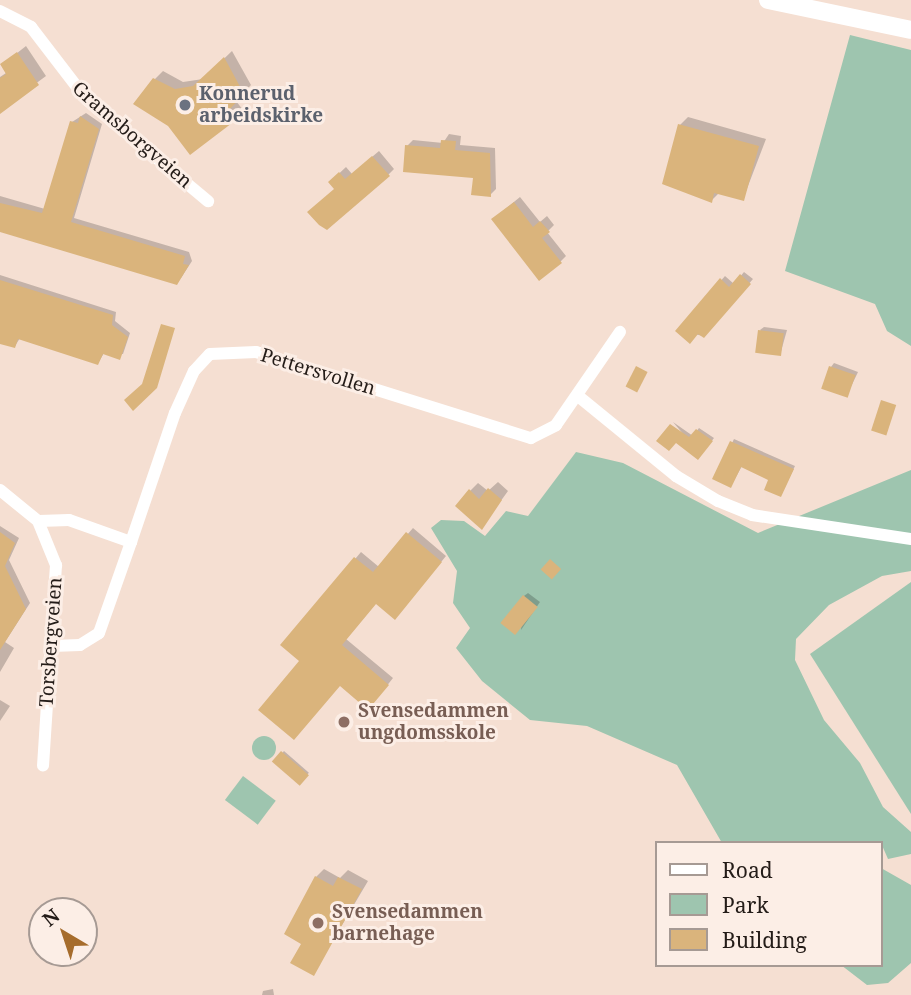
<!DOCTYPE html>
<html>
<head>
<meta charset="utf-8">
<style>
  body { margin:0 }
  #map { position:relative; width:911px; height:995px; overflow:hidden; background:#f5dfd2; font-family:"Noto Serif",serif }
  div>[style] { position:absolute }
  .green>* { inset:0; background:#9ec5af; transform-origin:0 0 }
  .round { border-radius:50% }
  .shadow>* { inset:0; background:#0003; transform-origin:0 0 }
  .building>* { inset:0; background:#dab47c; transform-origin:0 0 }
  .minor>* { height:12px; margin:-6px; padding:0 6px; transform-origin:6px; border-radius:6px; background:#fff }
  .secondary>* { height:18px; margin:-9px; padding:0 9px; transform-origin:9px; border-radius:9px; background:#fff }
  .dots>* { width:19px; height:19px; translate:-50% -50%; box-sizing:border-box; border:4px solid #fceee6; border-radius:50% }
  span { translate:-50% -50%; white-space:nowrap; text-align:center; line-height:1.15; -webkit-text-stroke:6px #fceee6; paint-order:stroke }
  .worship-label { font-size:19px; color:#5b616d; font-weight:700 }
  .left { translate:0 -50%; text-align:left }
  .street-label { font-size:19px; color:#241c18 }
  .education-label { font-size:19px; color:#785e54; font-weight:700 }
  .legend { position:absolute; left:655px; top:841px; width:228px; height:126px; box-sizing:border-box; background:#fceee6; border:2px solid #a69a94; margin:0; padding:9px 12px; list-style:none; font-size:21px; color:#241c18 }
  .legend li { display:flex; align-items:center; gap:14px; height:35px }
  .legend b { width:35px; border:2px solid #a69a94 }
  .north { position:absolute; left:28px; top:897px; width:70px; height:70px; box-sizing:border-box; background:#fceee6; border:2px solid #a69a94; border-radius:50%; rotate:321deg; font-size:19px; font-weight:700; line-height:28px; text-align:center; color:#241c18 }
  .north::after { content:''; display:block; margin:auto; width:24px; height:32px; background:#a66c2c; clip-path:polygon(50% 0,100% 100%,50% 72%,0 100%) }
</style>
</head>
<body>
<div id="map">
  <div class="green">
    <div style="clip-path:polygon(850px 35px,911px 50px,911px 346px,887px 331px,875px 304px,785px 271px)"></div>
    <div style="clip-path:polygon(576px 452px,623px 463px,758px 533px,911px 470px,911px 571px,882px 576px,829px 605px,796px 639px,795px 660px,824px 720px,860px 763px,883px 807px,911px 832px,911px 854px,888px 859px,881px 843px,722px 843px,677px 765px,587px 726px,530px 720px,482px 681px,456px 648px,470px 628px,453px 603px,457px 571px,431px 528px,441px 520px,464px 521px,485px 536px,506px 511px,528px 516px)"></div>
    <div style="clip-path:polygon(911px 582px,911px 814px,810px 654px)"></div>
    <div class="round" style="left:252px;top:736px;width:24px;height:24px"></div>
    <div style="left:243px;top:776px;width:41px;height:30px;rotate:37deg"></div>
    <div style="clip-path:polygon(881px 868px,911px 885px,911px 963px,888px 983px,867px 985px,841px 965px,881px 965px)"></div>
  </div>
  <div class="shadow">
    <div style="clip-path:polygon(26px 46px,46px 76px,0 110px,0 77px,9px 71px,2px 65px)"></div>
    <div style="clip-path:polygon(232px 51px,251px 85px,236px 101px,243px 110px,191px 153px,169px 125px,155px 79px,163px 71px,183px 82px,203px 79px)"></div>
    <div style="clip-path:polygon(86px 113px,102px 124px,74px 218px,189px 252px,192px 261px,181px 278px,0 230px,0 196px,45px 209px,72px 122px)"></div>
    <div style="clip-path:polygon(688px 117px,766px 139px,743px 199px,719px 193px,711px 201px,680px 125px)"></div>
    <div style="clip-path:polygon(449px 134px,461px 136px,460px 145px,495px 148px,496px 189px,490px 195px,475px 177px,407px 146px,413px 140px,443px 143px)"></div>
    <div style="clip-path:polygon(379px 151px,394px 169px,388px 175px,336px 188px,330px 182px,346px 167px,352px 174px)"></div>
    <div style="clip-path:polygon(520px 197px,540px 222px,547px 216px,554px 225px,547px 232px,566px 256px,560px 262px,499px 214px)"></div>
    <div style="clip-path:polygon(744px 272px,753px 279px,704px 336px,677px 331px,725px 276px,734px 284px)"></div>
    <div style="clip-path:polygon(0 275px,116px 312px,115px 321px,130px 333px,123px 354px,104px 353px,98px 363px,20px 338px,15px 346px,0 332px)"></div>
    <div style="clip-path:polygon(764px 327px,787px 330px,780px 355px,760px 330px)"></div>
    <div style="clip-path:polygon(834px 363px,858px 372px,846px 397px,831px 367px)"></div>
    <div style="clip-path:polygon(673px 422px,693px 436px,699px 428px,714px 438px,701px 455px)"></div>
    <div style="clip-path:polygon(734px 439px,795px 466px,781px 495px,771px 479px,742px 466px,731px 486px,715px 478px)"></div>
    <div style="clip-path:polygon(498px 482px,508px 491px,482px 527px,470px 491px,478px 483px,488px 491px)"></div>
    <div style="clip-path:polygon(0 526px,19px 538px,9px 560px,30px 603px,5px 642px,14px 648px,0 672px)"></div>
    <div style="clip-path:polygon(413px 528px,446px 556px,401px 611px,377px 602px,346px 639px,393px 678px,374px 702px,283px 645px,361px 552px,379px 567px)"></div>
    <div style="clip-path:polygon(528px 593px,540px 602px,521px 630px,524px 596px)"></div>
    <div style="clip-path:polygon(0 700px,10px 706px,0 721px)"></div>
    <div style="left:284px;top:751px;width:33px;height:14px;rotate:41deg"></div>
    <div style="clip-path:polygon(324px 869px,340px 878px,348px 870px,368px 881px,313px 974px,316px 877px)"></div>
    <div style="clip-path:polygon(273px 989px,274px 995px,262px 995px,263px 991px)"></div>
  </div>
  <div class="building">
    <div style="clip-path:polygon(17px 52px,39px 85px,0 114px,0 78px,6px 74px,0 64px)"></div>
    <div style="clip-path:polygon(224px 57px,244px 94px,229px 110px,236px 120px,190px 155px,168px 126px,133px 104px,153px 78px,175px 89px,193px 86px)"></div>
    <div style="clip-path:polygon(80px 116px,99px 129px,71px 222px,185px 256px,183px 264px,189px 265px,177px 285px,0 232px,0 203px,42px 213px,70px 121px,78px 123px)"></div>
    <div style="clip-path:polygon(678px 124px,759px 146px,744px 201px,714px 193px,712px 203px,662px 184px)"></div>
    <div style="clip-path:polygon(441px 140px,456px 141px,455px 150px,490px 153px,491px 197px,471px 195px,473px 178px,403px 172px,405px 145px,440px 148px)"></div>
    <div style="clip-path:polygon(372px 156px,390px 176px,327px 230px,319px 225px,307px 212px,334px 189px,328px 182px,339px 172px,345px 179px)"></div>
    <div style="clip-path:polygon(514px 202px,533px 227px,540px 221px,550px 232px,542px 238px,562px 263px,539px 281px,491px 219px)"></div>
    <div style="clip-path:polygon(740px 274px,751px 284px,704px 338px,698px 334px,690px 344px,675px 331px,720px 278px,729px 287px)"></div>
    <div style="clip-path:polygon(0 280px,113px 315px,112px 325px,128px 337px,120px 360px,103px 354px,98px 365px,18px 339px,15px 348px,0 344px)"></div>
    <div style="clip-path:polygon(161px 324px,175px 328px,157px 388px,133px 411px,124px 400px,142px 384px)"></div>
    <div style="left:758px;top:330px;width:26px;height:23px;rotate:7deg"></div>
    <div style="left:636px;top:366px;width:13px;height:23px;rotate:27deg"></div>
    <div style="left:829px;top:366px;width:28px;height:24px;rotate:19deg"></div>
    <div style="left:881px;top:400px;width:16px;height:32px;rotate:18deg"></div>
    <div style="clip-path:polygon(670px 424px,689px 437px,696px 429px,713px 441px,698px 460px,676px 443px,669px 451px,656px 441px)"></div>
    <div style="clip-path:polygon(730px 441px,794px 469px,781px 497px,764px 490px,768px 480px,741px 467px,731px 488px,712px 479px)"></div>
    <div style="clip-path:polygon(488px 488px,502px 500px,482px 530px,455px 506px,469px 489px,479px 499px)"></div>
    <div style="clip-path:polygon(0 532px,15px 543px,5px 566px,26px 609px,0 650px)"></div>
    <div style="clip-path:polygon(406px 532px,442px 562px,395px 620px,376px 604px,342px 645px,389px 685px,368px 710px,340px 686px,294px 740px,258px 710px,299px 661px,280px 645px,354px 557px,373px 572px)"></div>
    <div style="left:550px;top:559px;width:15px;height:14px;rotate:42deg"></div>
    <div style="left:523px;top:595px;width:19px;height:36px;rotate:39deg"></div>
    <div style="left:281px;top:751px;width:37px;height:14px;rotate:41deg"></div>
    <div style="clip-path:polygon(315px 876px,333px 886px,338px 877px,362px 889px,314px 976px,290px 963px,301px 944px,284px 934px)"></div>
  </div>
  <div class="minor">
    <div style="left:0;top:11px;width:35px;rotate:27deg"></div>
    <div style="left:31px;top:27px;width:92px;rotate:52.5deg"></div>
    <div style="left:87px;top:100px;width:158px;rotate:39.9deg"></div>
    <div style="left:578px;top:396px;width:127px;rotate:39.2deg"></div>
    <div style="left:676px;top:476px;width:49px;rotate:30.8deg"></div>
    <div style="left:718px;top:501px;width:37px;rotate:22deg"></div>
    <div style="left:752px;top:515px;width:161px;rotate:8.6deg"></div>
    <div style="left:0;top:490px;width:49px;rotate:39.2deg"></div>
    <div style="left:38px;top:521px;width:48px;rotate:67.8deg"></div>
    <div style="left:56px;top:565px;width:201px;rotate:93.7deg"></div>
    <div style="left:39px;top:521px;width:30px;rotate:-2deg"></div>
    <div style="left:69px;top:520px;width:66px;rotate:19.5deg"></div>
    <div style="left:131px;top:542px;width:136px;rotate:-71.2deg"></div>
    <div style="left:175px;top:413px;width:46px;rotate:-65.7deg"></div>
    <div style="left:194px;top:371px;width:23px;rotate:-47deg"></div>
    <div style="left:210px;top:354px;width:46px;rotate:-2.5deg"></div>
    <div style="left:256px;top:352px;width:288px;rotate:17.4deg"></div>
    <div style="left:531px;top:438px;width:28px;rotate:-27deg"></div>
    <div style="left:556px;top:425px;width:113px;rotate:-55.5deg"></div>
    <div style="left:52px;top:646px;width:28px;rotate:-2deg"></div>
    <div style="left:80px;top:645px;width:22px;rotate:-32deg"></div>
    <div style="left:99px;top:633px;width:96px;rotate:-70.6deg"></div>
  </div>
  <div class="secondary">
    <div style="left:768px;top:0;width:146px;rotate:11.8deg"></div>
  </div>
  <div class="dots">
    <div style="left:185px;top:105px;background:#6b7280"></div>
    <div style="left:344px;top:722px;background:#8d6e63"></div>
    <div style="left:318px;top:923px;background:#8d6e63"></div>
  </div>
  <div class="worship-label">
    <span class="left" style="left:199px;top:105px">Konnerud<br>arbeidskirke</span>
  </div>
  <div class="street-label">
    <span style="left:132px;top:135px;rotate:41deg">Gramsborgveien</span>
    <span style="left:318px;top:372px;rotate:17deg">Pettersvollen</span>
    <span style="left:51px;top:642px;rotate:-86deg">Torsbergveien</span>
  </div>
  <div class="education-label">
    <span class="left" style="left:358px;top:722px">Svensedammen<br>ungdomsskole</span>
    <span class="left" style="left:332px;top:923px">Svensedammen<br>barnehage</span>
  </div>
  <ul class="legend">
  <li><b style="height:9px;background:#fff"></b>Road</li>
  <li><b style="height:19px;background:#9ec5af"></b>Park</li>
  <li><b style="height:19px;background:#dab47c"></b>Building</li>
  </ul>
  <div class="north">N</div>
</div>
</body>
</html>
